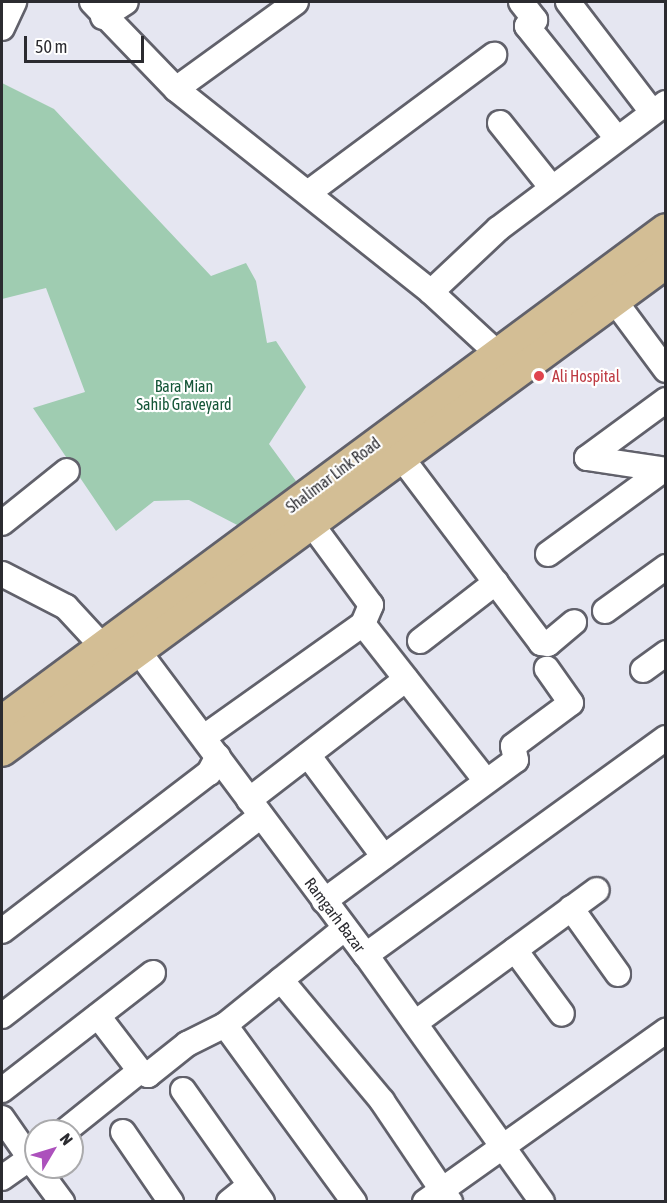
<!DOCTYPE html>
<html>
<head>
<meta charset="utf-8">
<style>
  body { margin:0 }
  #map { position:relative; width:667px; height:1203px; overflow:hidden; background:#e5e6f1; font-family:"Asap Condensed",sans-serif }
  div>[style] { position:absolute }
  .green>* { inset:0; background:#9fccb1 }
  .roads { filter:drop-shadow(2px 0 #61616b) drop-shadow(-2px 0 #61616b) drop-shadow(0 2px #61616b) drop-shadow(0 -2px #61616b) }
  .minor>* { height:24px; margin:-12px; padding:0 12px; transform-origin:12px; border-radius:12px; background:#fff }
  .major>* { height:30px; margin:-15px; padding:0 15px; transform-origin:15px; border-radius:15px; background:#d3be95 }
  .dots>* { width:16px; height:16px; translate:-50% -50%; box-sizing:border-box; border:3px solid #fff; border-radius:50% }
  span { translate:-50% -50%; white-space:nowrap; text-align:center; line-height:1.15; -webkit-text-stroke:4.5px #fff; paint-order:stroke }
  .health-label { font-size:16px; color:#be3a42 }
  .left { translate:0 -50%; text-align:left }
  .park-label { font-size:16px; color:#155638 }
  .street-label { font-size:16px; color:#2b2b30 }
  .frame { position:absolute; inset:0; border:3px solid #2b2b30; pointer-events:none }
  .north { position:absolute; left:24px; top:1119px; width:60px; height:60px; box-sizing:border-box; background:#fff; border:2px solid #aaaaac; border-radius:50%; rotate:52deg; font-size:16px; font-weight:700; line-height:24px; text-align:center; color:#2b2b30 }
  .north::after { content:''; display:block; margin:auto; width:21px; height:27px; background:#ac51bc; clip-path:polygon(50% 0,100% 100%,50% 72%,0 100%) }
  .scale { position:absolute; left:24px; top:36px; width:120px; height:27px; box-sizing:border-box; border:3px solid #2b2b30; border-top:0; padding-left:8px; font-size:18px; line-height:21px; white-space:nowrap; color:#2b2b30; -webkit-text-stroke:4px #fff; paint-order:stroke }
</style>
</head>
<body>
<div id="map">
  <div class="green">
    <div style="clip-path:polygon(2px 83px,54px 109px,211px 276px,246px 263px,256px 281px,267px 343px,276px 341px,306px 387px,269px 444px,296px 481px,241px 527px,189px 500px,154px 501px,116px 531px,33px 408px,85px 392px,46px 288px,2px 299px)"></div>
  </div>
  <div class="roads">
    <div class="minor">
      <div style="left:92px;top:2px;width:121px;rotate:46deg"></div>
      <div style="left:176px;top:89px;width:326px;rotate:38.5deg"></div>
      <div style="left:431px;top:292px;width:108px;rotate:42.7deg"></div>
      <div style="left:521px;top:2px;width:23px;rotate:52deg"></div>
      <div style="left:535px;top:20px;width:10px;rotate:143deg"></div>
      <div style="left:527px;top:26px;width:142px;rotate:51.3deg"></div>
      <div style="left:568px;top:2px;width:138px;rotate:52.6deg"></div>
      <div style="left:103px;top:17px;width:27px;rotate:-33deg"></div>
      <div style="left:2px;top:28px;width:29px;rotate:-65deg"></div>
      <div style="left:176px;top:89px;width:148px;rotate:-35.9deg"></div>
      <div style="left:500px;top:123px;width:82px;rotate:51.4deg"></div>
      <div style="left:308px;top:193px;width:232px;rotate:-36.6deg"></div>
      <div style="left:431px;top:292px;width:92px;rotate:-43.2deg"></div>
      <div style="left:498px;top:229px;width:210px;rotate:-36.9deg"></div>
      <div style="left:614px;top:300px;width:87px;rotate:53.4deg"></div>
      <div style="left:666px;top:400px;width:98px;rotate:143.7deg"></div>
      <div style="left:587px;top:458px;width:80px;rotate:8.6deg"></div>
      <div style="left:401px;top:457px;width:233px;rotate:53deg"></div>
      <div style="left:541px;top:643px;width:7px;rotate:8deg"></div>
      <div style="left:548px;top:644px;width:34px;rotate:-40deg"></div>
      <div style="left:310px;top:522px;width:103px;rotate:53.7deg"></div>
      <div style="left:371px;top:605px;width:21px;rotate:113deg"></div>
      <div style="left:2px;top:523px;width:83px;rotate:-38.7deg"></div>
      <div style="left:548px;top:554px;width:142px;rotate:-36.1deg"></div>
      <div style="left:2px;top:574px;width:72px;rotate:27.3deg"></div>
      <div style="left:66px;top:607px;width:72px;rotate:47.2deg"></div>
      <div style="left:605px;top:611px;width:75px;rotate:-35.8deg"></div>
      <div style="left:127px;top:636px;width:399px;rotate:53.2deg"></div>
      <div style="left:366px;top:955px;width:303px;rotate:54.5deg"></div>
      <div style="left:420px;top:641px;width:96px;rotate:-37.8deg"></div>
      <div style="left:643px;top:670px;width:29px;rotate:-36deg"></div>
      <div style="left:204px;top:737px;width:195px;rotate:-35.4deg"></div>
      <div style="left:363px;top:624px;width:199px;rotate:51.9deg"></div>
      <div style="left:308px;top:755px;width:127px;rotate:53.3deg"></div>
      <div style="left:249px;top:800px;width:198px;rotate:-37.6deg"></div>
      <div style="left:324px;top:901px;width:238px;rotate:-36.3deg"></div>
      <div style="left:516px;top:760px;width:14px;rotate:-102deg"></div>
      <div style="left:513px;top:746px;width:72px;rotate:-36.6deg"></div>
      <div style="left:571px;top:703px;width:42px;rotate:-125.2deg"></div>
      <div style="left:571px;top:908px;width:81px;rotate:54.5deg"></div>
      <div style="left:2px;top:931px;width:260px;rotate:-37.4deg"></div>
      <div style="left:209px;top:773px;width:19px;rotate:-62deg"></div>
      <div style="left:515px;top:950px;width:79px;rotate:53.7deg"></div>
      <div style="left:366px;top:955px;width:370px;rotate:-35.9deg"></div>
      <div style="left:281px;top:980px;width:158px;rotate:50.1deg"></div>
      <div style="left:382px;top:1101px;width:122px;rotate:56deg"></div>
      <div style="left:2px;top:1016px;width:327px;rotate:-37.7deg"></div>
      <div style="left:98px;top:1016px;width:69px;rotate:52.6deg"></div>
      <div style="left:415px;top:1023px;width:225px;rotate:-36.2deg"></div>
      <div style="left:225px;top:1025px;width:219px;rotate:53.9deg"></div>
      <div style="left:2px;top:1090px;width:191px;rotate:-37.8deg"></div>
      <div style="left:183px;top:1090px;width:137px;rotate:54.8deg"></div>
      <div style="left:2px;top:1118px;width:60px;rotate:55.2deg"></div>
      <div style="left:65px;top:1131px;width:96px;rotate:-38.7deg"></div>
      <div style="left:140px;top:1071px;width:9px;rotate:27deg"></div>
      <div style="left:148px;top:1075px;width:50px;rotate:-38.5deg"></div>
      <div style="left:187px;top:1044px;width:42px;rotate:-26.6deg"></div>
      <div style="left:225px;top:1025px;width:154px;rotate:-38.9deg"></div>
      <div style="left:123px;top:1132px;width:85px;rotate:55.6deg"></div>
      <div style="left:36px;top:1167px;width:44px;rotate:53.4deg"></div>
      <div style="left:2px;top:1178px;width:42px;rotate:-35.2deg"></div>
      <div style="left:229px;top:1202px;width:27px;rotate:-39deg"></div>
      <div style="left:425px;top:1202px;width:296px;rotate:-35.4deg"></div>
    </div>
    <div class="major">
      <div style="left:2px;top:721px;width:826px;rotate:-36.54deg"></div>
      <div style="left:2px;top:751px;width:824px;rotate:-36.31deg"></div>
    </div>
  </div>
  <div class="dots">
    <div style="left:539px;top:376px;background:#e0444e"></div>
  </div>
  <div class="health-label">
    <span class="left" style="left:552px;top:376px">Ali Hospital</span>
  </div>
  <div class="park-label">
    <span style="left:184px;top:395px">Bara Mian<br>Sahib Graveyard</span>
  </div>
  <div class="street-label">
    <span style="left:333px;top:475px;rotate:-37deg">Shalimar Link Road</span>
    <span style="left:335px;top:915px;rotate:53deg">Ramgarh Bazar</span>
  </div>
  <div class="frame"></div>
  <div class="north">N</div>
  <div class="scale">50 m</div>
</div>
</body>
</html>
